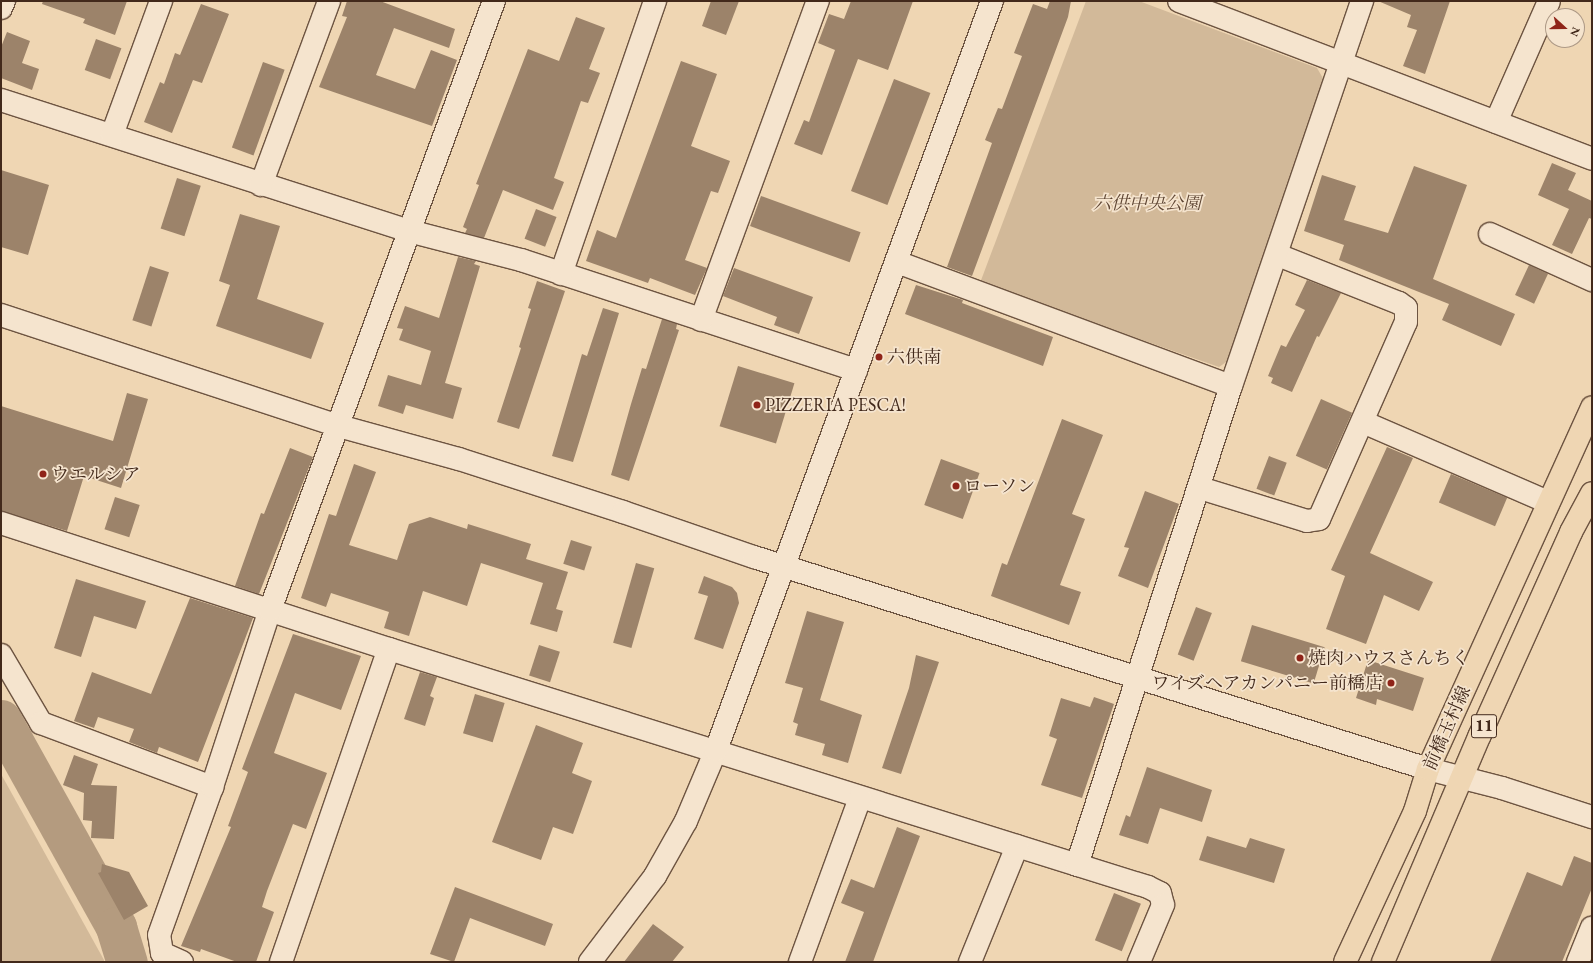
<!DOCTYPE html>
<html>
<head>
<meta charset="utf-8">
<style>
  body { margin:0 }
  #map { position:relative; width:1593px; height:963px; overflow:hidden; background:#efd6b3; font-family:"EB Garamond","Noto Serif JP",serif }
  div>[style] { position:absolute }
  .green>* { inset:0; background:#d2b999 }
  .river>* { height:41px; margin:-20.5px; padding:0 20.5px; transform-origin:20.5px; border-radius:20.5px; background:#b49b7f }
  .building>* { inset:0; background:#9c836a; transform-origin:0 0 }
  .roads { filter:drop-shadow(1px 0 #6d5441) drop-shadow(-1px 0 #6d5441) drop-shadow(0 1px #6d5441) drop-shadow(0 -1px #6d5441) }
  .minor>* { height:22px; margin:-11px; padding:0 11px; transform-origin:11px; border-radius:11px; background:#f5e4ce }
  .major>* { height:22px; margin:-11px; padding:0 11px; transform-origin:11px; border-radius:11px; background:#efd6b3 }
  .dots>* { width:11px; height:11px; translate:-50% -50%; box-sizing:border-box; border:2px solid #f5e4ce; border-radius:50% }
  span { translate:-50% -50%; white-space:nowrap; text-align:center; line-height:1.15; -webkit-text-stroke:3.5px #f5e4ce; paint-order:stroke }
  .shield-label span { padding:1px 3px; background:#f5e4ce; border:1px solid; border-radius:3px; -webkit-text-stroke-width:0 }
  .shield-label { font-size:17px; color:#42291b; font-weight:700 }
  .park-label { font-size:18px; color:#5f4634; font-style:italic }
  .poi-label { font-size:18px; color:#42291b }
  .left { translate:0 -50%; text-align:left }
  .right { translate:-100% -50%; text-align:right }
  .street-label { font-size:18px; color:#42291b }
  .frame { position:absolute; inset:0; border:2px solid #42291b; pointer-events:none }
  .north { position:absolute; left:1545px; top:8px; width:40px; height:40px; box-sizing:border-box; background:#f5e4ce; border:1px solid #ad9986; border-radius:50%; rotate:111deg; font-size:11px; font-weight:700; line-height:16px; text-align:center; color:#42291b }
  .north::after { content:''; display:block; margin:auto; width:14px; height:18px; background:#8f2418; clip-path:polygon(50% 0,100% 100%,50% 72%,0 100%) }
</style>
</head>
<body>
<div id="map">
  <div class="green">
    <div style="clip-path:polygon(1086px 1px,1139px 1px,1317px 68px,1324px 80px,1229px 360px,1219px 367px,980px 283px)"></div>
    <div style="clip-path:polygon(1px 774px,104px 960px,104px 962px,1px 962px)"></div>
  </div>
  <div class="river">
    <div style="left:1px;top:720px;width:237px;rotate:60.9deg"></div>
    <div style="left:116px;top:927px;width:37px;rotate:73deg"></div>
  </div>
  <div class="building">
    <div style="clip-path:polygon(43px 1px,127px 1px,115px 35px,83px 23px,85px 19px,42px 4px)"></div>
    <div style="clip-path:polygon(347px 1px,380px 1px,455px 29px,449px 48px,394px 28px,376px 75px,415px 89px,431px 50px,457px 60px,432px 126px,319px 87px,347px 17px,342px 16px)"></div>
    <div style="clip-path:polygon(711px 1px,739px 1px,726px 35px,702px 26px)"></div>
    <div style="clip-path:polygon(851px 1px,913px 1px,888px 70px,858px 59px,822px 155px,794px 144px,804px 120px,809px 122px,835px 50px,818px 43px,829px 14px,844px 19px)"></div>
    <div style="clip-path:polygon(1050px 1px,1071px 1px,1068px 17px,972px 276px,947px 267px,992px 143px,985px 140px,998px 108px,1002px 109px,1022px 56px,1014px 53px,1033px 4px,1047px 9px)"></div>
    <div style="clip-path:polygon(1378px 1px,1450px 1px,1425px 74px,1403px 66px,1417px 30px,1407px 27px,1411px 15px)"></div>
    <div style="clip-path:polygon(201px 4px,229px 14px,202px 83px,193px 80px,172px 133px,144px 122px,160px 82px,164px 84px,175px 53px,180px 55px)"></div>
    <div style="clip-path:polygon(576px 17px,605px 28px,589px 69px,600px 73px,588px 103px,581px 101px,554px 178px,564px 182px,553px 210px,503px 190px,484px 238px,465px 233px,467px 229px,463px 227px,479px 185px,476px 184px,528px 49px,559px 61px)"></div>
    <div style="clip-path:polygon(7px 32px,30px 41px,22px 63px,39px 69px,32px 90px,1px 78px,1px 47px)"></div>
    <div style="left:96px;top:39px;width:27px;height:33px;rotate:20deg"></div>
    <div style="clip-path:polygon(681px 61px,717px 74px,691px 146px,730px 161px,718px 193px,711px 191px,685px 260px,707px 268px,695px 295px,650px 278px,648px 283px,586px 261px,597px 230px,616px 238px)"></div>
    <div style="left:263px;top:62px;width:23px;height:91px;rotate:20deg"></div>
    <div style="left:894px;top:79px;width:39px;height:120px;rotate:21deg"></div>
    <div style="clip-path:polygon(1552px 163px,1576px 173px,1568px 190px,1592px 201px,1592px 219px,1589px 218px,1572px 254px,1552px 245px,1569px 209px,1538px 195px)"></div>
    <div style="clip-path:polygon(1414px 166px,1467px 185px,1433px 279px,1515px 314px,1501px 346px,1442px 320px,1449px 304px,1339px 260px,1344px 245px,1304px 231px,1322px 175px,1356px 186px,1344px 220px,1388px 233px)"></div>
    <div style="clip-path:polygon(1px 170px,49px 185px,28px 255px,1px 247px)"></div>
    <div style="left:177px;top:178px;width:25px;height:53px;rotate:18deg"></div>
    <div style="left:761px;top:196px;width:106px;height:32px;rotate:20deg"></div>
    <div style="left:536px;top:209px;width:22px;height:32px;rotate:21deg"></div>
    <div style="clip-path:polygon(240px 214px,280px 226px,257px 299px,324px 323px,311px 359px,216px 326px,230px 285px,219px 281px)"></div>
    <div style="clip-path:polygon(458px 257px,476px 261px,474px 264px,480px 266px,445px 383px,462px 388px,453px 419px,406px 405px,403px 414px,378px 406px,388px 375px,421px 385px,431px 351px,399px 340px,403px 329px,397px 328px,405px 306px,439px 318px)"></div>
    <div style="left:1529px;top:265px;width:21px;height:33px;rotate:25deg"></div>
    <div style="left:150px;top:266px;width:20px;height:57px;rotate:18deg"></div>
    <div style="clip-path:polygon(734px 268px,813px 297px,799px 334px,774px 325px,777px 317px,723px 296px)"></div>
    <div style="clip-path:polygon(1307px 280px,1341px 293px,1319px 337px,1317px 336px,1292px 392px,1271px 383px,1273px 378px,1268px 376px,1281px 345px,1286px 347px,1305px 310px,1295px 305px)"></div>
    <div style="clip-path:polygon(537px 281px,565px 291px,519px 429px,497px 422px,521px 348px,519px 347px,531px 309px,528px 308px)"></div>
    <div style="clip-path:polygon(916px 285px,963px 300px,962px 303px,1053px 337px,1043px 366px,905px 314px)"></div>
    <div style="clip-path:polygon(603px 308px,619px 313px,573px 462px,552px 456px,582px 354px,587px 356px)"></div>
    <div style="clip-path:polygon(662px 319px,677px 324px,676px 329px,679px 330px,629px 481px,611px 475px,631px 404px,642px 368px,646px 369px)"></div>
    <div style="left:738px;top:366px;width:59px;height:63px;rotate:17deg"></div>
    <div style="clip-path:polygon(127px 393px,148px 399px,121px 488px,84px 476px,67px 531px,1px 511px,1px 406px,113px 441px)"></div>
    <div style="left:1321px;top:399px;width:34px;height:62px;rotate:24deg"></div>
    <div style="clip-path:polygon(1062px 419px,1103px 435px,1072px 514px,1085px 519px,1060px 585px,1081px 592px,1069px 625px,991px 596px,1002px 563px,1007px 565px)"></div>
    <div style="clip-path:polygon(1387px 447px,1413px 458px,1370px 553px,1433px 582px,1419px 611px,1384px 595px,1366px 644px,1326px 629px,1345px 576px,1331px 570px)"></div>
    <div style="clip-path:polygon(290px 448px,313px 457px,259px 594px,235px 586px,261px 513px,264px 514px)"></div>
    <div style="left:1269px;top:456px;width:19px;height:35px;rotate:21deg"></div>
    <div style="left:941px;top:459px;width:41px;height:49px;rotate:20deg"></div>
    <div style="clip-path:polygon(354px 464px,376px 472px,349px 545px,397px 560px,409px 524px,430px 517px,467px 529px,468px 524px,531px 544px,526px 559px,568px 572px,556px 609px,563px 611px,557px 632px,530px 624px,543px 583px,481px 563px,467px 606px,423px 591px,409px 636px,384px 628px,389px 612px,331px 593px,326px 607px,301px 598px,329px 514px,336px 516px)"></div>
    <div style="left:1451px;top:474px;width:61px;height:31px;rotate:23deg"></div>
    <div style="clip-path:polygon(1145px 491px,1179px 504px,1148px 588px,1118px 576px,1129px 548px,1124px 547px)"></div>
    <div style="left:115px;top:497px;width:26px;height:34px;rotate:18deg"></div>
    <div style="left:571px;top:540px;width:22px;height:25px;rotate:18deg"></div>
    <div style="left:636px;top:563px;width:19px;height:83px;rotate:16deg"></div>
    <div style="clip-path:polygon(704px 576px,732px 587px,737px 593px,739px 603px,723px 649px,694px 639px,708px 596px,698px 593px)"></div>
    <div style="clip-path:polygon(76px 579px,146px 601px,136px 629px,94px 616px,81px 657px,54px 648px)"></div>
    <div style="clip-path:polygon(190px 598px,253px 618px,198px 762px,159px 747px,157px 753px,129px 742px,134px 729px,98px 717px,94px 728px,74px 721px,92px 672px,151px 694px)"></div>
    <div style="left:1196px;top:607px;width:17px;height:51px;rotate:21deg"></div>
    <div style="clip-path:polygon(807px 611px,844px 622px,820px 700px,862px 715px,848px 763px,822px 755px,825px 744px,795px 735px,798px 724px,793px 722px,803px 688px,785px 683px)"></div>
    <div style="left:1252px;top:625px;width:76px;height:38px;rotate:17deg"></div>
    <div style="clip-path:polygon(293px 634px,361px 656px,341px 710px,295px 693px,274px 753px,327px 773px,306px 829px,293px 824px,267px 891px,262px 907px,274px 912px,256px 962px,237px 962px,201px 949px,200px 952px,181px 946px,231px 827px,228px 826px,248px 772px,242px 769px)"></div>
    <div style="left:539px;top:645px;width:22px;height:32px;rotate:18deg"></div>
    <div style="clip-path:polygon(916px 655px,939px 662px,901px 774px,882px 768px,909px 688px)"></div>
    <div style="clip-path:polygon(1368px 660px,1424px 678px,1413px 711px,1377px 699px,1376px 705px,1356px 698px)"></div>
    <div style="clip-path:polygon(420px 672px,437px 677px,430px 696px,434px 698px,425px 726px,404px 719px)"></div>
    <div style="left:475px;top:694px;width:31px;height:41px;rotate:17deg"></div>
    <div style="clip-path:polygon(1094px 697px,1114px 704px,1082px 798px,1041px 785px,1057px 739px,1049px 736px,1061px 698px,1090px 707px)"></div>
    <div style="clip-path:polygon(536px 725px,583px 743px,572px 773px,592px 781px,573px 834px,553px 827px,541px 860px,492px 842px)"></div>
    <div style="clip-path:polygon(74px 755px,98px 764px,91px 785px,117px 786px,114px 839px,91px 838px,92px 821px,83px 820px,84px 793px,63px 785px)"></div>
    <div style="clip-path:polygon(1147px 767px,1212px 790px,1202px 822px,1160px 808px,1148px 844px,1119px 835px,1126px 815px,1130px 817px)"></div>
    <div style="clip-path:polygon(897px 827px,920px 836px,888px 921px,873px 962px,845px 962px,864px 912px,841px 903px,851px 879px,874px 888px)"></div>
    <div style="clip-path:polygon(1207px 836px,1246px 848px,1250px 838px,1285px 849px,1274px 883px,1199px 860px)"></div>
    <div style="clip-path:polygon(1574px 856px,1592px 863px,1592px 888px,1562px 962px,1490px 962px,1527px 872px,1562px 886px)"></div>
    <div style="clip-path:polygon(102px 864px,129px 872px,148px 906px,124px 920px,98px 873px,101px 872px)"></div>
    <div style="clip-path:polygon(455px 887px,553px 924px,545px 946px,470px 918px,454px 962px,430px 954px)"></div>
    <div style="left:1114px;top:893px;width:29px;height:51px;rotate:22deg"></div>
    <div style="clip-path:polygon(653px 924px,684px 947px,672px 962px,624px 962px)"></div>
  </div>
  <div class="roads">
    <div class="minor">
      <div style="left:1179px;top:1px;width:442px;rotate:20.9deg"></div>
      <div style="left:1px;top:8px;width:8px;rotate:-67deg"></div>
      <div style="left:1px;top:100px;width:429px;rotate:17.8deg"></div>
      <div style="left:409px;top:231px;width:116px;rotate:14.5deg"></div>
      <div style="left:521px;top:260px;width:353px;rotate:18.2deg"></div>
      <div style="left:1496px;top:122px;width:132px;rotate:-66.3deg"></div>
      <div style="left:112px;top:135px;width:143px;rotate:-69.9deg"></div>
      <div style="left:261px;top:185px;width:196px;rotate:-69.7deg"></div>
      <div style="left:1490px;top:234px;width:112px;rotate:24.3deg"></div>
      <div style="left:897px;top:262px;width:356px;rotate:20.4deg"></div>
      <div style="left:561px;top:274px;width:289px;rotate:-71deg"></div>
      <div style="left:1px;top:315px;width:356px;rotate:18.2deg"></div>
      <div style="left:339px;top:426px;width:124px;rotate:15.4deg"></div>
      <div style="left:459px;top:459px;width:172px;rotate:17.9deg"></div>
      <div style="left:623px;top:512px;width:139px;rotate:19deg"></div>
      <div style="left:754px;top:557px;width:707px;rotate:17.46deg"></div>
      <div style="left:1428px;top:769px;width:76px;rotate:14.4deg"></div>
      <div style="left:1502px;top:788px;width:95px;rotate:17.9deg"></div>
      <div style="left:701px;top:320px;width:340px;rotate:-69.9deg"></div>
      <div style="left:1363px;top:422px;width:202px;rotate:23.4deg"></div>
      <div style="left:1200px;top:488px;width:112px;rotate:17.1deg"></div>
      <div style="left:1307px;top:521px;width:12px;rotate:-9deg"></div>
      <div style="left:1319px;top:519px;width:215px;rotate:-66.2deg"></div>
      <div style="left:1406px;top:322px;width:14px;rotate:-90deg"></div>
      <div style="left:1406px;top:308px;width:9px;rotate:-144deg"></div>
      <div style="left:1399px;top:303px;width:130px;rotate:-158.4deg"></div>
      <div style="left:1px;top:523px;width:408px;rotate:18deg"></div>
      <div style="left:389px;top:649px;width:795px;rotate:17.41deg"></div>
      <div style="left:1148px;top:887px;width:13px;rotate:27deg"></div>
      <div style="left:1160px;top:893px;width:12px;rotate:76deg"></div>
      <div style="left:1163px;top:905px;width:62px;rotate:112.8deg"></div>
      <div style="left:1px;top:655px;width:79px;rotate:59.5deg"></div>
      <div style="left:41px;top:723px;width:183px;rotate:20.5deg"></div>
      <div style="left:1077px;top:865px;width:503px;rotate:-72.18deg"></div>
      <div style="left:1231px;top:386px;width:407px;rotate:-71.2deg"></div>
      <div style="left:182px;top:962px;width:22px;rotate:-156deg"></div>
      <div style="left:162px;top:953px;width:18px;rotate:-99deg"></div>
      <div style="left:159px;top:935px;width:157px;rotate:-70.3deg"></div>
      <div style="left:212px;top:787px;width:186px;rotate:-71.9deg"></div>
      <div style="left:270px;top:610px;width:649px;rotate:-69.81deg"></div>
      <div style="left:281px;top:962px;width:331px;rotate:-71deg"></div>
      <div style="left:590px;top:962px;width:108px;rotate:-52.9deg"></div>
      <div style="left:655px;top:876px;width:63px;rotate:-60.6deg"></div>
      <div style="left:686px;top:821px;width:77px;rotate:-67.1deg"></div>
      <div style="left:716px;top:750px;width:798px;rotate:-69.77deg"></div>
      <div style="left:800px;top:962px;width:175px;rotate:-69.9deg"></div>
      <div style="left:970px;top:962px;width:125px;rotate:-67.9deg"></div>
      <div style="left:1578px;top:962px;width:37px;rotate:-68deg"></div>
    </div>
    <div class="major">
      <div style="left:1345px;top:962px;width:166px;rotate:-65.1deg"></div>
      <div style="left:1415px;top:811px;width:44px;rotate:-72.8deg"></div>
      <div style="left:1428px;top:769px;width:397px;rotate:-65.6deg"></div>
      <div style="left:1383px;top:962px;width:245px;rotate:-66.9deg"></div>
      <div style="left:1479px;top:737px;width:225px;rotate:-65.8deg"></div>
      <div style="left:1571px;top:532px;width:44px;rotate:-61.7deg"></div>
    </div>
  </div>
  <div class="dots">
    <div style="left:879px;top:357px;background:#8f2418"></div>
    <div style="left:757px;top:405px;background:#8f2418"></div>
    <div style="left:43px;top:474px;background:#8f2418"></div>
    <div style="left:956px;top:486px;background:#8f2418"></div>
    <div style="left:1300px;top:658px;background:#8f2418"></div>
    <div style="left:1391px;top:683px;background:#8f2418"></div>
  </div>
  <div class="shield-label">
    <span style="left:1484px;top:726px">11</span>
  </div>
  <div class="park-label">
    <span style="left:1147px;top:203px">六供中央公園</span>
  </div>
  <div class="poi-label">
    <span class="left" style="left:887px;top:357px">六供南</span>
    <span class="left" style="left:765px;top:405px">PIZZERIA PESCA!</span>
    <span class="left" style="left:51px;top:474px">ウエルシア</span>
    <span class="left" style="left:964px;top:486px">ローソン</span>
    <span class="left" style="left:1308px;top:658px">焼肉ハウスさんちく</span>
    <span class="right" style="left:1383px;top:683px">ワイズヘアカンパニー前橋店</span>
  </div>
  <div class="street-label">
    <span style="left:1447px;top:728px;rotate:-66deg">前橋玉村線</span>
  </div>
  <div class="frame"></div>
  <div class="north">N</div>
</div>
</body>
</html>
